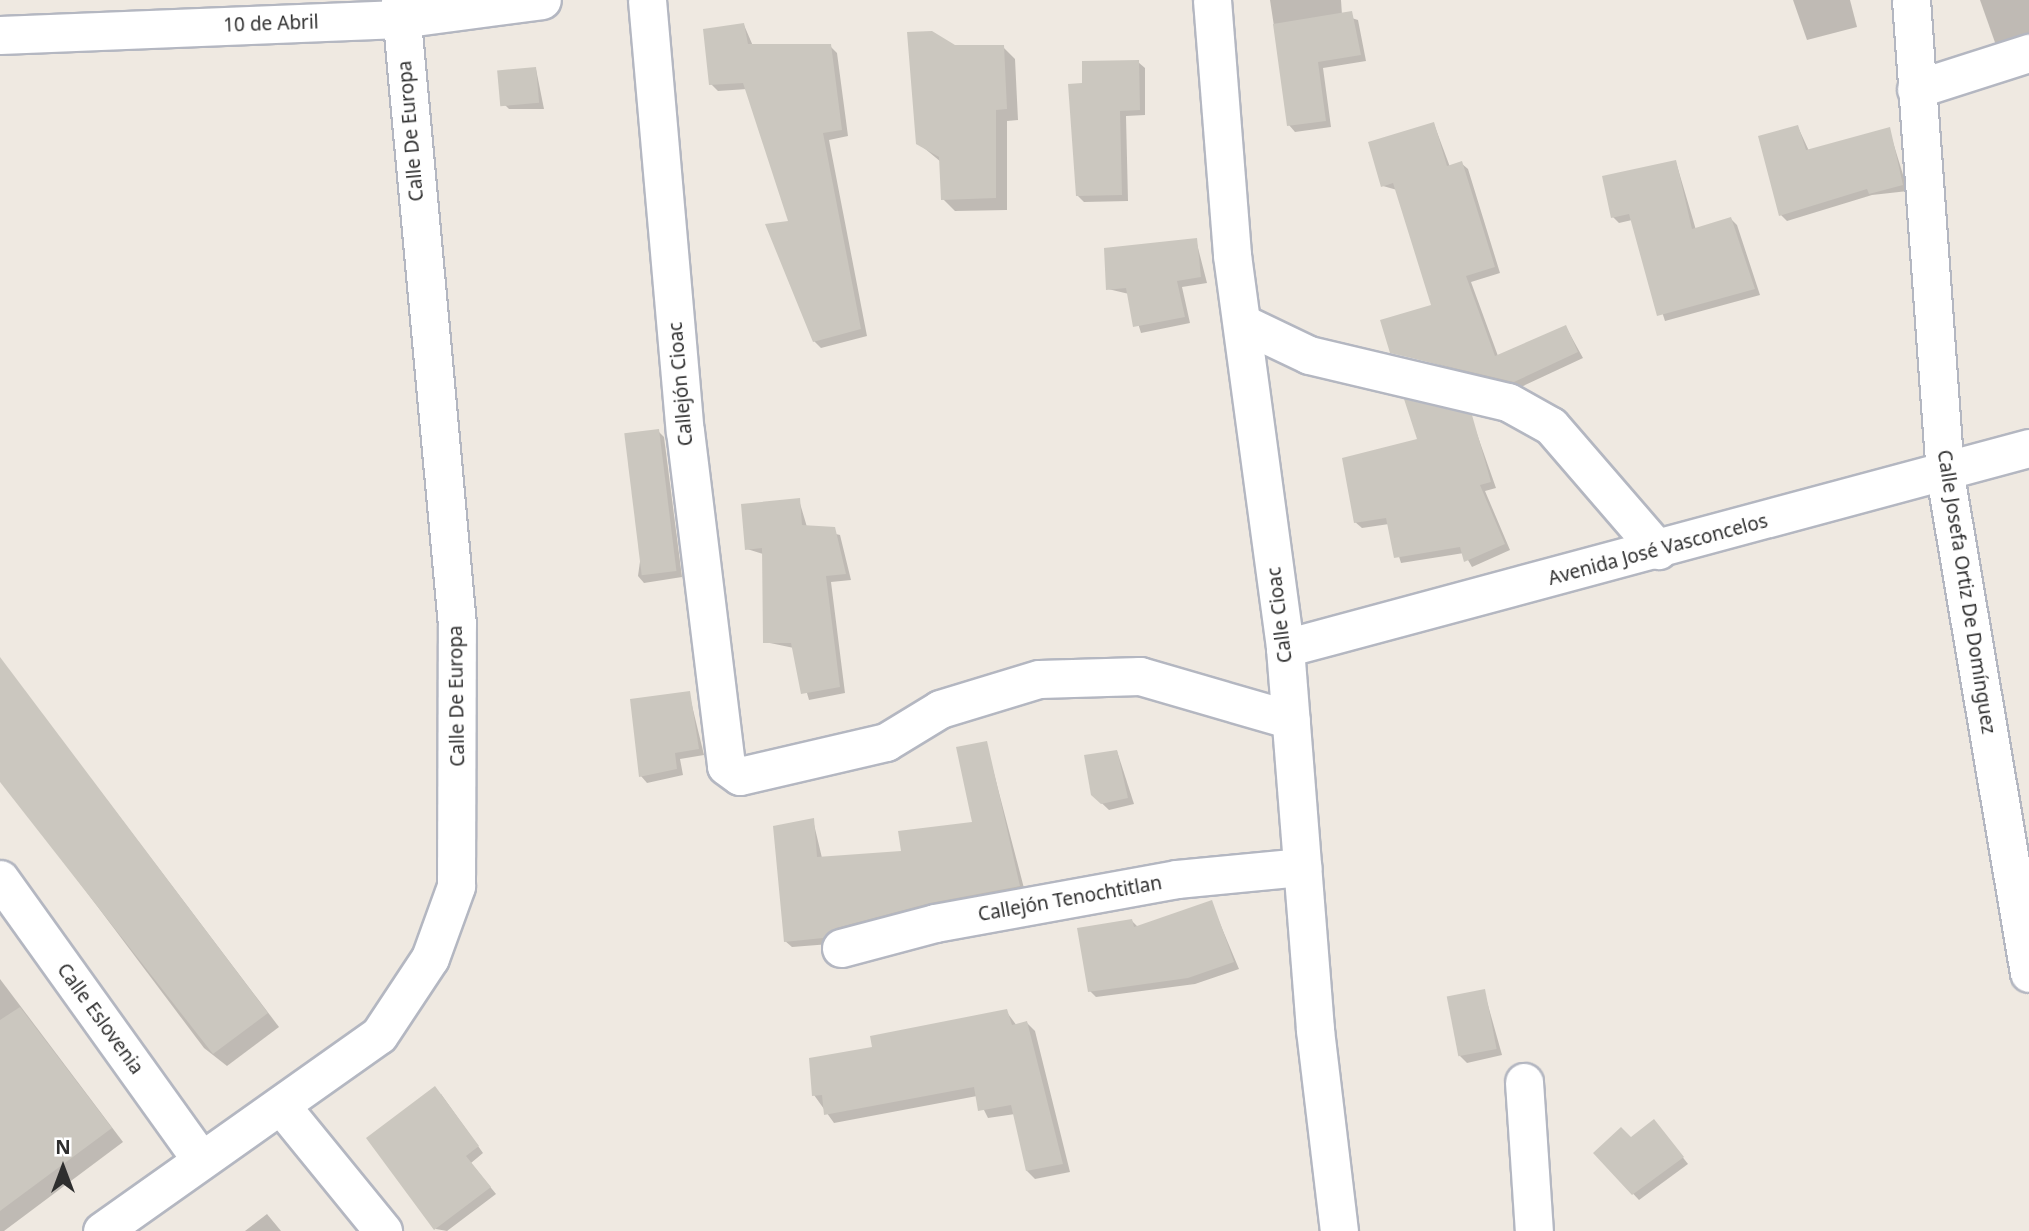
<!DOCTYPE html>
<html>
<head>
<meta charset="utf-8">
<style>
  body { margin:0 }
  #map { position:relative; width:2029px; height:1231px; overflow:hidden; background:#efe9e1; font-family:"Noto Sans",sans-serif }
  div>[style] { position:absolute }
  .shadow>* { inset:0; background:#0003 }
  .building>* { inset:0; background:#cbc7bf; transform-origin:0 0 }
  .roads { filter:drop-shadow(2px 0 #b4b7c1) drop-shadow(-2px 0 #b4b7c1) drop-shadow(0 2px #b4b7c1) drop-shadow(0 -2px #b4b7c1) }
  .minor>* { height:37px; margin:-18.5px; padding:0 18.5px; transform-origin:18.5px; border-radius:18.5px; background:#fff }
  span { translate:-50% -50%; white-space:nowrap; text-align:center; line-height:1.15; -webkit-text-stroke:6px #fff; paint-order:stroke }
  .street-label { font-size:19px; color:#2e2e2e }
  .north { position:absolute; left:28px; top:1133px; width:70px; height:70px; -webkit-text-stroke:5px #fff; paint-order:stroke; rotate:0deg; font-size:19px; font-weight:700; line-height:28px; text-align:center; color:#2e2e2e }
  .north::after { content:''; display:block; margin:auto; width:24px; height:32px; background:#2e2e2e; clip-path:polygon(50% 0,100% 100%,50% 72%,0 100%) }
</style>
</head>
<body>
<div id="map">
  <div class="shadow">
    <div style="clip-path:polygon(1270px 0,1341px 0,1342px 15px,1358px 20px,1366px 61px,1323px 68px,1331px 127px,1295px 132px,1289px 125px)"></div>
    <div style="clip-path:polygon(1793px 0,1850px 0,1857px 27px,1807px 40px)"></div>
    <div style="clip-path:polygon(1980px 0,2029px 0,2029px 44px,1998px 51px)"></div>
    <div style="clip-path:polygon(744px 25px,753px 46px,830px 46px,837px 53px,848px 136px,829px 140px,867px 336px,821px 348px,814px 341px,791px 222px,747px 89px,718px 91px,711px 84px)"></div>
    <div style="clip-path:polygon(955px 47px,1003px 47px,1015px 59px,1018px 120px,1007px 121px,1007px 210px,955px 211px,943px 199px,941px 162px,918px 143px)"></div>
    <div style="clip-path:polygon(1138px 62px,1145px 68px,1145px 115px,1126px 116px,1128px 201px,1084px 202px,1077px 195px,1084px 85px)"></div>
    <div style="clip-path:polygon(536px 69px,544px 109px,509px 109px,503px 103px)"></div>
    <div style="clip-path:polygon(1434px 124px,1450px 167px,1461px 163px,1468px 169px,1500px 273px,1471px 282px,1498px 356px,1566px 327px,1583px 358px,1521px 387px,1392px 352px,1434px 306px,1397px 190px,1383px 186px)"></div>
    <div style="clip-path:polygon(1798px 127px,1809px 151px,1889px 129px,1908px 191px,1872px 195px,1787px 221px,1781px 215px)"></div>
    <div style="clip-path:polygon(1676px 162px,1696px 230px,1731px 219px,1737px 225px,1760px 295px,1665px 321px,1632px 220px,1619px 223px,1613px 217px)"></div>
    <div style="clip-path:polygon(1196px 240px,1207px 283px,1182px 287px,1190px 323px,1141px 333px,1129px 294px,1108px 289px)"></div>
    <div style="clip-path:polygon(1471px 417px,1496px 488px,1485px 491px,1510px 550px,1472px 567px,1464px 553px,1401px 563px,1389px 524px,1362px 528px,1355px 522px,1419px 440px)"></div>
    <div style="clip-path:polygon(658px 431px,664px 437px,682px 577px,644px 583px,638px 576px)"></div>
    <div style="clip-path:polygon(799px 500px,807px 527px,840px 535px,851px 580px,831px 582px,845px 693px,809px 700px,794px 648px,765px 642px,763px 554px,747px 549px)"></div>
    <div style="clip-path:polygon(0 659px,279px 1027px,227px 1066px,204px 1048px,0 777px)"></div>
    <div style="clip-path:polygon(689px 693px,704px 755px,680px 759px,683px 775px,647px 783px,641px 776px)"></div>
    <div style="clip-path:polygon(986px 743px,1025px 892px,830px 944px,792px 947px,785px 941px,813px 820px,822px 858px,903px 853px,974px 823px)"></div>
    <div style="clip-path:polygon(1117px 751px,1134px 804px,1109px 810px,1092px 794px)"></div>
    <div style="clip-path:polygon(1211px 902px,1239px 969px,1195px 984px,1096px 997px,1090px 991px,1132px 921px,1138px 927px)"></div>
    <div style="clip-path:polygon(0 979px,123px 1142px,4px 1231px,0 1231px)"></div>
    <div style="clip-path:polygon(1484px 991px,1502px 1055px,1467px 1063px,1460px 1056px)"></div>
    <div style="clip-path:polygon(1006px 1011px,1017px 1026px,1027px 1023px,1035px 1031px,1070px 1172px,1035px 1179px,1027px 1171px,1015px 1114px,988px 1118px,977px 1096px,834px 1123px,814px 1095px,874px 1048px)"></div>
    <div style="clip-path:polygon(441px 1094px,483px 1153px,471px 1163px,496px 1194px,447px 1231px,436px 1229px,368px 1138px)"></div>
    <div style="clip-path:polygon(1660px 1128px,1688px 1164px,1639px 1200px,1595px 1153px)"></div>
    <div style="clip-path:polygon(267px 1214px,281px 1231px,245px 1231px)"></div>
  </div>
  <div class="building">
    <div style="clip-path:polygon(1352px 11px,1361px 55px,1318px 62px,1326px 121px,1287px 126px,1273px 24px)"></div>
    <div style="clip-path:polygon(744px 23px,748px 44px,831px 44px,842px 130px,823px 133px,861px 329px,813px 342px,765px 224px,788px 221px,743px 83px,709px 85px,703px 29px)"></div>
    <div style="clip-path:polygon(932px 31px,955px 45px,1004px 45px,1007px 109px,996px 110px,996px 198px,941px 200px,939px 157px,916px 144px,907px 32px)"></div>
    <div style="clip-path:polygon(1139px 60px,1140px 110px,1120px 111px,1122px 195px,1076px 196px,1068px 84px,1082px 83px,1082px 61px)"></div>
    <div style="left:536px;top:67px;width:36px;height:39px;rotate:85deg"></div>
    <div style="clip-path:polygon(1434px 122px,1447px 166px,1462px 161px,1495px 267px,1466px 276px,1495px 356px,1566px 325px,1578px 352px,1514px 382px,1390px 353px,1380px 320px,1431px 305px,1393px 183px,1381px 187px,1368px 142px)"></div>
    <div style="clip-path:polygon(1798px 125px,1806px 150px,1890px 127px,1903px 185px,1869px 194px,1867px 189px,1779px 216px,1758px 136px)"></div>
    <div style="clip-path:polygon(1676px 160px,1692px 229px,1731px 217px,1755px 289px,1657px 316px,1629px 214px,1611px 218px,1602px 176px)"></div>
    <div style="clip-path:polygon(1197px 238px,1201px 277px,1177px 281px,1185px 317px,1133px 327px,1126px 288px,1106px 290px,1104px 248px)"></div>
    <div style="clip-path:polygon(1404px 399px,1472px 415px,1491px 482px,1480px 485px,1505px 544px,1464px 562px,1460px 547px,1394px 558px,1386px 518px,1354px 523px,1342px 458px,1417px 439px)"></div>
    <div style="left:659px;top:429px;width:143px;height:35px;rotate:83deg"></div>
    <div style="clip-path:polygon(800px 498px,802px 525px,835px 527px,846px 574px,826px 576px,840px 687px,801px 694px,791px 643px,763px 643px,762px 548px,745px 550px,741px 504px)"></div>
    <div style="clip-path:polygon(0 657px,268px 1013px,213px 1054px,0 782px)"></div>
    <div style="clip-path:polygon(690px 691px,699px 749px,675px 753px,677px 769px,639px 777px,630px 699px)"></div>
    <div style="clip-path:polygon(987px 741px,1020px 886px,930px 903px,836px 928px,823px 938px,784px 942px,773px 826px,814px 818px,817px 857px,901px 851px,898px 831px,972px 822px,956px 747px)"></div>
    <div style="clip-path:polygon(1117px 750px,1128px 798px,1101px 804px,1091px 795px,1084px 755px)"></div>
    <div style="clip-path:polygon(1212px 900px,1234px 962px,1188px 978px,1088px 992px,1077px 928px,1132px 919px,1134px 927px)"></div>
    <div style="left:1485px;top:989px;width:61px;height:39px;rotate:79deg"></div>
    <div style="clip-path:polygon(20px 1007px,112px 1128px,0 1211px,0 1020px)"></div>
    <div style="clip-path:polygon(1007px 1009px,1012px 1025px,1027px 1021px,1063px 1164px,1026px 1171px,1011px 1105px,978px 1111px,974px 1087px,824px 1115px,822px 1095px,812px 1096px,809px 1058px,872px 1047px,870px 1036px)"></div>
    <div style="clip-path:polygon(435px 1086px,479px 1146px,466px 1156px,491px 1187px,434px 1230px,366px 1138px)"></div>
    <div style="clip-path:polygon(1654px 1119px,1684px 1157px,1632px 1195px,1593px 1153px,1621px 1127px,1631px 1137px)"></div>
  </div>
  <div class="roads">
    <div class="minor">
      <div style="left:647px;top:0;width:433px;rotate:85deg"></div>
      <div style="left:685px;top:431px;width:337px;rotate:83deg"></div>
      <div style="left:726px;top:766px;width:17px;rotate:36deg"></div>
      <div style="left:740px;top:776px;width:150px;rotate:-13.1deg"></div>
      <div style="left:886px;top:742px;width:63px;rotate:-31.4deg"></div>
      <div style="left:940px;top:709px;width:103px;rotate:-16.9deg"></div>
      <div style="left:1039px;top:679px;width:101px;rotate:-1.7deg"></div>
      <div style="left:1140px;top:676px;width:157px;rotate:16.2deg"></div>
      <div style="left:1212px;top:0;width:256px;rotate:85.5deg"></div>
      <div style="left:1232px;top:255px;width:397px;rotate:82.3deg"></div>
      <div style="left:1285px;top:648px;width:383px;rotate:85.5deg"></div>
      <div style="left:1315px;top:1030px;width:202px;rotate:83.2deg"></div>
      <div style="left:1911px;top:0;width:476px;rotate:85.9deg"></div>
      <div style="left:1945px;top:475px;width:505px;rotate:80.43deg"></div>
      <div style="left:0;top:35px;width:400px;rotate:-2.3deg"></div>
      <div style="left:400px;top:19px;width:143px;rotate:-7.6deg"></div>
      <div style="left:1916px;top:89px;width:119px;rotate:-17.7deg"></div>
      <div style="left:1242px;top:323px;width:74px;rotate:25.5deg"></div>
      <div style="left:1309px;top:355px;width:204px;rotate:13.3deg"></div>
      <div style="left:1508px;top:402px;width:49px;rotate:29.2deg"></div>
      <div style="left:1551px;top:426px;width:164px;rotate:49.2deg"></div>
      <div style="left:1285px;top:648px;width:770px;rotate:-15.05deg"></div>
      <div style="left:0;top:879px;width:343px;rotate:54.4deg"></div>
      <div style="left:841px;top:948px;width:97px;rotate:-14.9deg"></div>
      <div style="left:935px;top:923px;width:246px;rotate:-10.3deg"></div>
      <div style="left:1177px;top:879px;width:126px;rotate:-5.5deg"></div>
      <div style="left:1524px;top:1082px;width:149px;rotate:86.2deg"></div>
      <div style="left:282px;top:1107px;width:160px;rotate:50.8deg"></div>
      <div style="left:102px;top:1231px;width:339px;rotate:-35.3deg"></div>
      <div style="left:379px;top:1035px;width:92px;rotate:-56.5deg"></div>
      <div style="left:430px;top:958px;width:77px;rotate:-70.1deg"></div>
      <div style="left:456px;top:886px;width:261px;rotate:-89.8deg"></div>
      <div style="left:457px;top:625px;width:628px;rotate:-95.21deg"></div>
    </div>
  </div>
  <div class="street-label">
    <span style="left:271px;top:24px;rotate:-2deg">10 de Abril</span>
    <span style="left:411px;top:131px;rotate:-95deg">Calle De Europa</span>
    <span style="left:681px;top:384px;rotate:-95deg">Callejón Cioac</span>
    <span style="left:1658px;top:550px;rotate:-15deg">Avenida José Vasconcelos</span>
    <span style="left:1966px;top:592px;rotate:81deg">Calle Josefa Ortiz De Domínguez</span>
    <span style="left:1280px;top:615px;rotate:-97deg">Calle Cioac</span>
    <span style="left:457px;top:696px;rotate:-91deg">Calle De Europa</span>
    <span style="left:1070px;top:899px;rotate:-10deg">Callejón Tenochtitlan</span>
    <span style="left:100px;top:1019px;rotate:54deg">Calle Eslovenia</span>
  </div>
  <div class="north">N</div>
</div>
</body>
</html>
